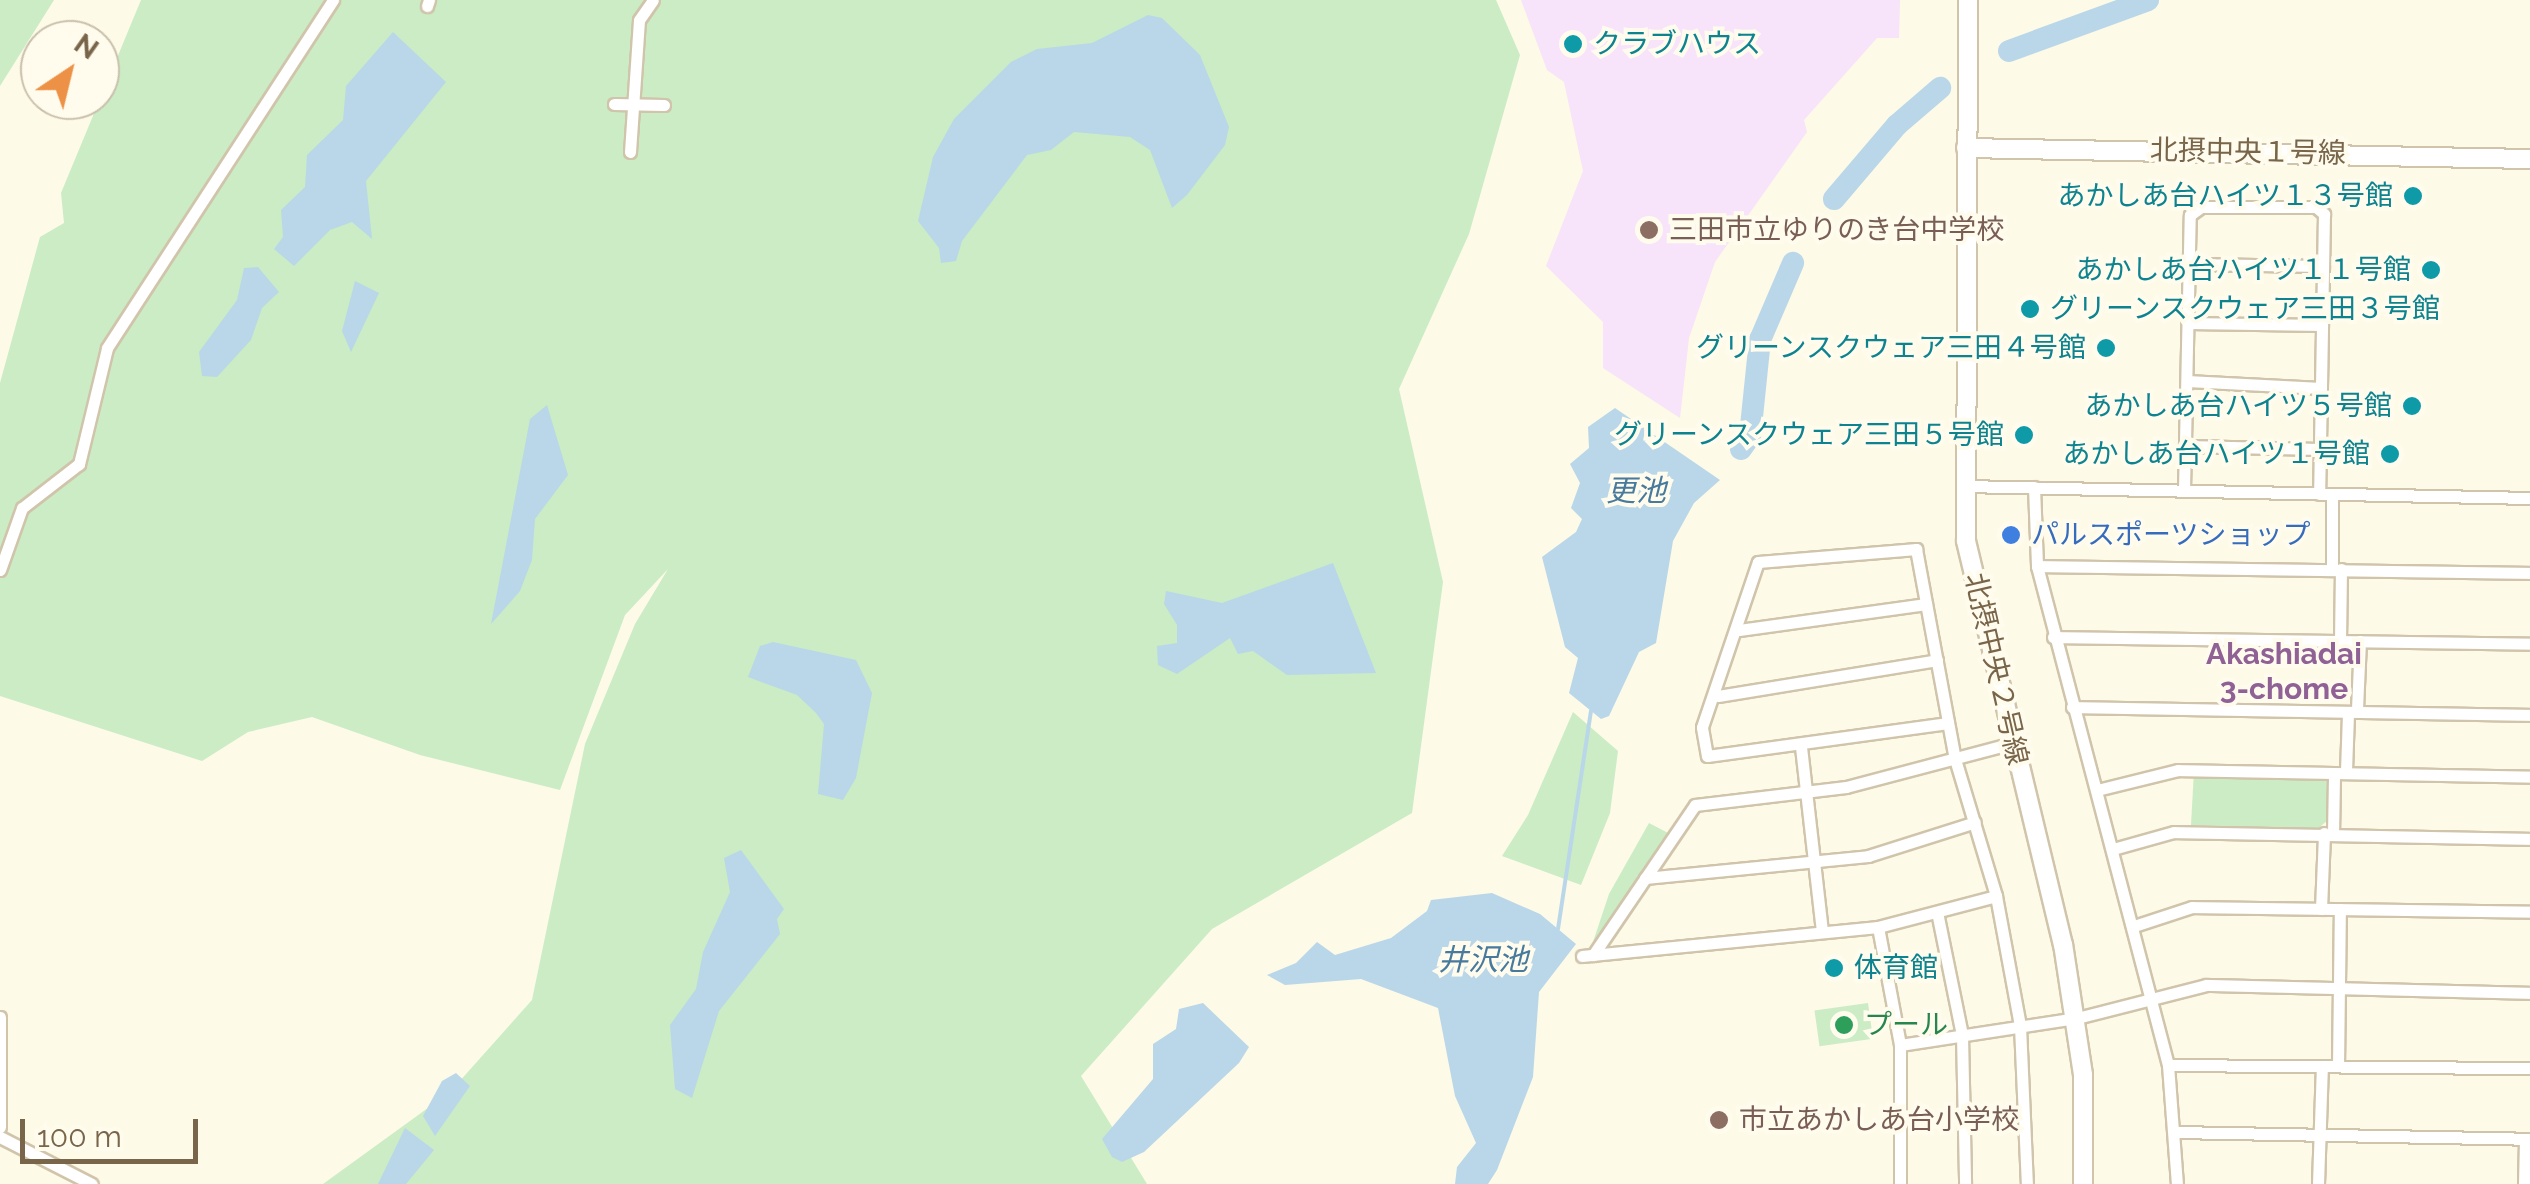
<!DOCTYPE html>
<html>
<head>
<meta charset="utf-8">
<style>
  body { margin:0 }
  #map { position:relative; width:2530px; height:1184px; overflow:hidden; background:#fdfae7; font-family:Raleway,"Noto Sans JP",sans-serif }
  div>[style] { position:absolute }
  .education>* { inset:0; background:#f7e3fa }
  .green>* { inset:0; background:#cbecc4; transform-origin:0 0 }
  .water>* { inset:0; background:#b9d7e9 }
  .stream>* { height:4px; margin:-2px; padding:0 2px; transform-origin:2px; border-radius:2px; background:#b9d7e9 }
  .river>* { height:22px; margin:-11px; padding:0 11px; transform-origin:11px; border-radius:11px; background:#b9d7e9 }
  .roads { filter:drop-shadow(2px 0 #d0c4ab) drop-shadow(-2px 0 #d0c4ab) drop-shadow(0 2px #d0c4ab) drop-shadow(0 -2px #d0c4ab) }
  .street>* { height:11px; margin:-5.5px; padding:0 5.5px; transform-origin:5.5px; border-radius:5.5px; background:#fff }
  .secondary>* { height:18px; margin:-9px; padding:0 9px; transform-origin:9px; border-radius:9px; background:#fff }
  .dots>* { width:28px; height:28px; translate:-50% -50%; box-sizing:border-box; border:5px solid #fffcee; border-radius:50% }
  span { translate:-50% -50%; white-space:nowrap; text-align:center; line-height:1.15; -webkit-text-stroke:8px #fffcee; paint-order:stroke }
  .culture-label { font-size:28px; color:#0d838f }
  .left { translate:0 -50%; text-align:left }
  .right { translate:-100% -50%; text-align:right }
  .street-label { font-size:28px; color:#796549 }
  .education-label { font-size:28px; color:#785e54 }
  .shop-label { font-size:28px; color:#366cbe }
  .leisure-label { font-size:28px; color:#27864d }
  .water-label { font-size:30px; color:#477a9c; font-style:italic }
  .neighbourhood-label { font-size:30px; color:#8f6195; font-weight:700 }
  .north { position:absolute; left:20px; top:20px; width:100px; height:100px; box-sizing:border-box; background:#fffcee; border:2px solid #c9c0ac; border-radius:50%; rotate:35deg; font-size:28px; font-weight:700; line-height:40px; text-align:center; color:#796549 }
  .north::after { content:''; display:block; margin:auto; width:35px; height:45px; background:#ed9146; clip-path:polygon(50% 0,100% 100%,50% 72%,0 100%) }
  .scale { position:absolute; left:20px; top:1119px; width:178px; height:45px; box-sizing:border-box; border:5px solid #796549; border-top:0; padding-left:12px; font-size:30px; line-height:35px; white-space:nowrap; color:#796549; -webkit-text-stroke:8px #fffcee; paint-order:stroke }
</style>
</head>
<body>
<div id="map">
  <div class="education">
    <div style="clip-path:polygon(1521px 0,1900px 0,1899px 38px,1877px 38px,1804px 120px,1807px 132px,1715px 262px,1689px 338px,1680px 418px,1603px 368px,1603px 322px,1546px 266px,1583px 171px,1564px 82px,1547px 70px)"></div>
  </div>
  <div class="green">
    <div style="clip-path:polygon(0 0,54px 0,0 86px)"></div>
    <div style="clip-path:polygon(141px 0,1496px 0,1520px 55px,1469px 234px,1399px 389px,1443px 582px,1412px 813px,1212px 929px,1081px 1076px,1147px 1184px,323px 1184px,450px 1092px,532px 1000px,585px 744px,635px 624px,668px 569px,625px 615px,560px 790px,420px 755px,312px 717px,248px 732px,202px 761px,0 696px,0 383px,40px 237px,64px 223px,61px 193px)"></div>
    <div style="clip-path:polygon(1573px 712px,1618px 751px,1610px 813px,1581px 885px,1502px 856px,1528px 815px)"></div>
    <div style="clip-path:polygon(2194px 771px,2320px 774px,2328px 782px,2327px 821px,2317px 829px,2191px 825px)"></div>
    <div style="clip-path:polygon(1649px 823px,1670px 834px,1591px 948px,1609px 894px)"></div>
    <div style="left:1868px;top:1003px;width:36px;height:54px;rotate:82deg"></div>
  </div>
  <div class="water">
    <div style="clip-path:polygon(1148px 15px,1162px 18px,1200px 55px,1229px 127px,1225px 145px,1187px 195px,1172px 208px,1150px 150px,1130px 137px,1074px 132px,1051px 150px,1027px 155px,962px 241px,956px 261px,941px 263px,939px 248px,918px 221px,933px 157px,954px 119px,1011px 62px,1037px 49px,1092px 43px)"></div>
    <div style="clip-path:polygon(393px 32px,446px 82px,366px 181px,372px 239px,352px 222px,330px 230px,294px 266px,274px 249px,283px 237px,281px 210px,305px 187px,307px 155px,343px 120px,346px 86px)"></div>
    <div style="clip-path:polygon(258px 267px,279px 292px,262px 308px,251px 340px,217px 377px,202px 376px,199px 352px,237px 300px,244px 268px)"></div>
    <div style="clip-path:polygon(355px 281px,379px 293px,351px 352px,342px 331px)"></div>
    <div style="clip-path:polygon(547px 405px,568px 475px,535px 519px,532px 560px,520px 591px,491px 624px,530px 419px)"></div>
    <div style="clip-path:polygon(1615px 408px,1720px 480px,1694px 503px,1673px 541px,1656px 643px,1639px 652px,1609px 716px,1601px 719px,1569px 693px,1578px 658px,1565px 647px,1542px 557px,1576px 532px,1582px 519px,1571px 508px,1580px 483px,1570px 464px,1589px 448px,1588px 427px)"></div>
    <div style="clip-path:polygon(1333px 563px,1376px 673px,1287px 675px,1253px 651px,1238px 654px,1230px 638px,1177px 674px,1158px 665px,1157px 646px,1177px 643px,1177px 625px,1164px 604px,1166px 591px,1222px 603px)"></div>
    <div style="clip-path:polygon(773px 642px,856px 660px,872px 693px,856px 778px,843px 800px,818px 794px,824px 724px,816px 713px,797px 695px,748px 677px,760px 646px)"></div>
    <div style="clip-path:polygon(741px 850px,784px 909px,777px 919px,780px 934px,719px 1011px,692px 1098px,675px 1089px,670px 1025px,696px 989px,703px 952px,730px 892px,724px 858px)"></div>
    <div style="clip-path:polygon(1492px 893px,1540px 914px,1576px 944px,1539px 992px,1533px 1077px,1497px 1170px,1488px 1184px,1455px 1184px,1457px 1167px,1476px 1143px,1455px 1096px,1438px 1008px,1361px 979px,1285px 985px,1267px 975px,1296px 963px,1317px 942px,1335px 955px,1391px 938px,1427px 911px,1431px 900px)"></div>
    <div style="clip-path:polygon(1203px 1003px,1249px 1047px,1239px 1063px,1144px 1152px,1122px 1162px,1112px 1157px,1102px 1139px,1153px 1079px,1153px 1044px,1176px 1029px,1179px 1009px)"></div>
    <div style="clip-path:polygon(456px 1073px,470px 1086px,435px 1136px,423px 1116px,442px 1081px)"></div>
    <div style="clip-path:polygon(405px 1128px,434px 1150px,406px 1184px,378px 1184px)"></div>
  </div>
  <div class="stream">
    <div style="left:1558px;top:929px;width:221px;rotate:-81.4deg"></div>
  </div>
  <div class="river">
    <div style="left:2009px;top:51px;width:148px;rotate:-20.1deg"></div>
    <div style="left:1834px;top:199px;width:97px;rotate:-49.6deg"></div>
    <div style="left:1897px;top:125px;width:57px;rotate:-40.7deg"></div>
    <div style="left:1741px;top:449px;width:16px;rotate:-55deg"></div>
    <div style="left:1750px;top:436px;width:97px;rotate:-84.1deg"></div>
    <div style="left:1760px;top:340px;width:84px;rotate:-66.8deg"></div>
  </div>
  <div class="roads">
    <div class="street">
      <div style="left:427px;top:6px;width:6px;rotate:-72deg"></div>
      <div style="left:614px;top:104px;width:50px;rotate:1.1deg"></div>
      <div style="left:630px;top:152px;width:132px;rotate:-86.1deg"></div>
      <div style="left:639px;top:20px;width:24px;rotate:-55deg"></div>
      <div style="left:2190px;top:264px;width:133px;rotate:0.9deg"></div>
      <div style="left:2188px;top:323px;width:134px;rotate:0.9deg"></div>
      <div style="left:2187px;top:381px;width:134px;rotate:3deg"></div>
      <div style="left:2186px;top:446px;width:134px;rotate:1.3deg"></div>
      <div style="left:1963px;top:486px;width:567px;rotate:1.21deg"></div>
      <div style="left:2034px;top:487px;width:79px;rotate:87.8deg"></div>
      <div style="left:2037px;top:566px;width:516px;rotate:75.29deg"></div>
      <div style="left:2168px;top:1065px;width:119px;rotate:85.7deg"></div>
      <div style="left:2184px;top:490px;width:275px;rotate:-88.8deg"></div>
      <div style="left:2190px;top:215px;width:14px;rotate:-36deg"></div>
      <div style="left:2201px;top:207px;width:115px"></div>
      <div style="left:2316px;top:207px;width:11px;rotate:41deg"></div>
      <div style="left:2324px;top:214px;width:280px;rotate:91deg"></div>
      <div style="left:2037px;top:566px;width:493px;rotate:0.8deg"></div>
      <div style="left:2332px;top:569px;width:75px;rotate:-90deg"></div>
      <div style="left:0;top:570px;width:66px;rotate:-70.5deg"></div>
      <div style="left:22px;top:508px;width:72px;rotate:-37.7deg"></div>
      <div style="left:79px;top:464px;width:119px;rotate:-76.4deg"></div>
      <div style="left:107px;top:348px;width:415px;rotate:-57deg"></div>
      <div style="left:1739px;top:630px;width:189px;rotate:-7.9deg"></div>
      <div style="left:2053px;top:637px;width:477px;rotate:0.8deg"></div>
      <div style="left:2340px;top:641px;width:72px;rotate:-89.2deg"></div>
      <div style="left:1718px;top:696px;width:222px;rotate:-9.3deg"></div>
      <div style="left:2072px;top:707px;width:458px;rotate:1deg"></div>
      <div style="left:2357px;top:709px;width:68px;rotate:-87.5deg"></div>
      <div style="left:1948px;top:723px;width:243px;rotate:172.2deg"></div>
      <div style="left:1707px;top:756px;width:29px;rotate:-100deg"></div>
      <div style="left:1702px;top:727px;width:174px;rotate:-71.3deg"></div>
      <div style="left:1758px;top:562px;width:159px;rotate:-4.7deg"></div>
      <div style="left:1916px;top:549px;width:214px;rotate:79.5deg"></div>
      <div style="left:1955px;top:759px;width:143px;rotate:73.3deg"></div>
      <div style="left:1996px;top:896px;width:132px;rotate:79.5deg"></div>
      <div style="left:2020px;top:1026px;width:158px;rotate:87.5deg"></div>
      <div style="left:1801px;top:747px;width:185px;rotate:83.5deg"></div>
      <div style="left:2346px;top:771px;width:58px;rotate:-88deg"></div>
      <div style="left:2097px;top:790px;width:83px;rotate:-13.9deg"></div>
      <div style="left:2178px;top:770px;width:352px;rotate:1.1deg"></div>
      <div style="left:2333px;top:834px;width:59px;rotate:-89deg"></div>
      <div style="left:2113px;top:849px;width:63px;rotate:-15.6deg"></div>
      <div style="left:2174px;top:832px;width:356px;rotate:1.1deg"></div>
      <div style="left:1645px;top:878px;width:224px;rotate:-5.6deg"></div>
      <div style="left:1868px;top:856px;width:112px;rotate:-17.6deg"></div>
      <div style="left:2321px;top:909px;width:76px;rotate:-87.7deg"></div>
      <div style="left:1937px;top:912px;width:126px;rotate:78.5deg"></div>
      <div style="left:1962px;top:1035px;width:149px;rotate:88.8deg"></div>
      <div style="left:2134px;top:926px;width:61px;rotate:-18.1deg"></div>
      <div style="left:2192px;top:907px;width:338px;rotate:0.8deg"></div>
      <div style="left:1878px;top:927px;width:120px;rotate:79.4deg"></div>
      <div style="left:1900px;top:1045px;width:139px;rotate:90deg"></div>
      <div style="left:1593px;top:955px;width:181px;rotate:-55.8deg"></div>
      <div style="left:1695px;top:805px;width:152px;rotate:-6.8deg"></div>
      <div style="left:1846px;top:787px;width:173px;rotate:-14.8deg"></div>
      <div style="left:1582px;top:956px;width:297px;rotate:-5.6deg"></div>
      <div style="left:1878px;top:927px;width:122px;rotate:-14.7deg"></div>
      <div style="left:0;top:1017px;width:110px;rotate:90deg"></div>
      <div style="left:1900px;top:1045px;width:179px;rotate:-8.7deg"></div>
      <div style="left:2077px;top:1018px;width:133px;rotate:-14.3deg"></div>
      <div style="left:2206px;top:985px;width:324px;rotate:1.4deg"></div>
      <div style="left:2168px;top:1065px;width:362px;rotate:0.5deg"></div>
      <div style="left:2338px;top:1066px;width:157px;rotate:-89.3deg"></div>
      <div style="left:2175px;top:1132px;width:355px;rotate:1.1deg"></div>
      <div style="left:0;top:1137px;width:103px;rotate:27.1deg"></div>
      <div style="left:2318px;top:1184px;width:118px;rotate:-88.1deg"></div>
      <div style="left:2524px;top:1184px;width:45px;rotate:-88.7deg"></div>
    </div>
    <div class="secondary">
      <div style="left:1968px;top:0;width:541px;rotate:90.21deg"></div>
      <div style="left:1966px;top:541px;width:415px;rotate:76.5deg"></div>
      <div style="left:2063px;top:944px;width:133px;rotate:81.3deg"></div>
      <div style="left:2083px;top:1075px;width:109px;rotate:90deg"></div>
      <div style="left:1966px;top:148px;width:564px;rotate:1.12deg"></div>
    </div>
  </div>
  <div class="dots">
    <div style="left:1573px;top:44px;background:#0f9aa8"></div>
    <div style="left:2413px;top:196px;background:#0f9aa8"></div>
    <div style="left:1649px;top:230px;background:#8d6e63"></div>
    <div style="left:2431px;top:270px;background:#0f9aa8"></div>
    <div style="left:2030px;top:309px;background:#0f9aa8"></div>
    <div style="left:2106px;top:348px;background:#0f9aa8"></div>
    <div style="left:2412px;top:406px;background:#0f9aa8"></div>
    <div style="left:2024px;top:435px;background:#0f9aa8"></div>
    <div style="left:2390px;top:454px;background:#0f9aa8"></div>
    <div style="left:2011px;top:535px;background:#3f7fe0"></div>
    <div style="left:1834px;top:968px;background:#0f9aa8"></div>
    <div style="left:1844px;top:1025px;background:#2e9e5b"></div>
    <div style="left:1719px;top:1120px;background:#8d6e63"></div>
  </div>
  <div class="culture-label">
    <span class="left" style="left:1593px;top:44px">クラブハウス</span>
    <span class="right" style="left:2393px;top:196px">あかしあ台ハイツ１３号館</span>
    <span class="right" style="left:2411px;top:270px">あかしあ台ハイツ１１号館</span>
    <span class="left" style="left:2050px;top:309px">グリーンスクウェア三田３号館</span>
    <span class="right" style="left:2086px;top:348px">グリーンスクウェア三田４号館</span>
    <span class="right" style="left:2392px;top:406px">あかしあ台ハイツ５号館</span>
    <span class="right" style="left:2004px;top:435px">グリーンスクウェア三田５号館</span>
    <span class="right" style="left:2370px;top:454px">あかしあ台ハイツ１号館</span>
    <span class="left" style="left:1854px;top:968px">体育館</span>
  </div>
  <div class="street-label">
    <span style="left:2248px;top:152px;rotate:1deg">北摂中央１号線</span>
    <span style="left:1996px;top:669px;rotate:77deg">北摂中央２号線</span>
  </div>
  <div class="education-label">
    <span class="left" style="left:1669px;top:230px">三田市立ゆりのき台中学校</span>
    <span class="left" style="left:1739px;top:1120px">市立あかしあ台小学校</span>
  </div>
  <div class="shop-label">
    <span class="left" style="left:2031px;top:535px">パルスポーツショップ</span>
  </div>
  <div class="leisure-label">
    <span class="left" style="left:1864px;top:1025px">プール</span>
  </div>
  <div class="water-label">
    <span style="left:1636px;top:491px">更池</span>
    <span style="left:1483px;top:960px">井沢池</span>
  </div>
  <div class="neighbourhood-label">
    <span style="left:2284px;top:671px">Akashiadai<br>3-chome</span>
  </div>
  <div class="north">N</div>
  <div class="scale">100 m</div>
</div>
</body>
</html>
